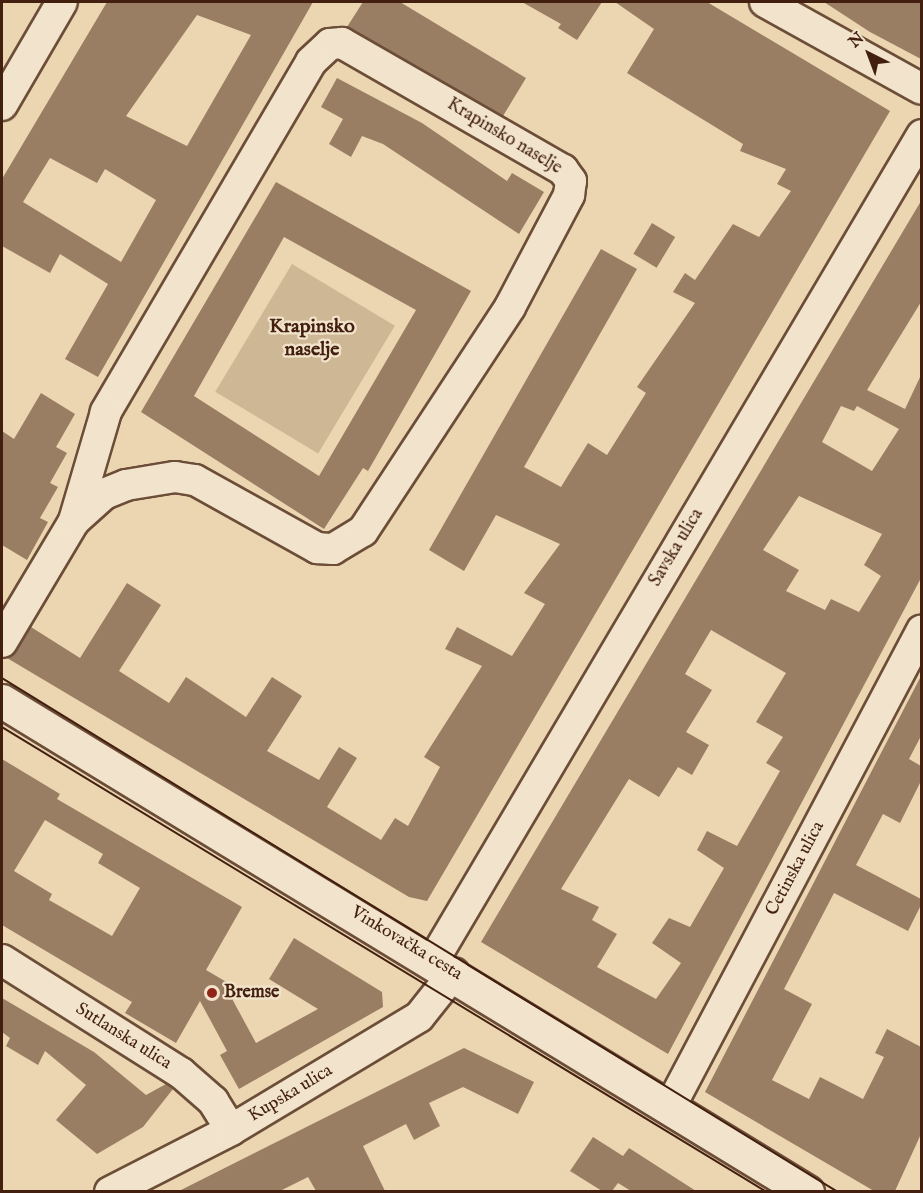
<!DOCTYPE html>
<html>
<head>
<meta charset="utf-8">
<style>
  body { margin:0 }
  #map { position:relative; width:923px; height:1193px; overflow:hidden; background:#ebd6b1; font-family:"IM FELL English",serif }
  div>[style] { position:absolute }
  .green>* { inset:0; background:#ceb795; transform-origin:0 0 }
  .building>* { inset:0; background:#9a7e63; transform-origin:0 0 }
  .roads { filter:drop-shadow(2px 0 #6c4d38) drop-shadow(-2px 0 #6c4d38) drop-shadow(0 2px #6c4d38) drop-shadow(0 -2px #6c4d38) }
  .minor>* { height:30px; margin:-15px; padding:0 15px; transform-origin:15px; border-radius:15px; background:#f2e4cc }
  .secondary>* { height:33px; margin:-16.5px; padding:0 16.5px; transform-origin:16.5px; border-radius:16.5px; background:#f2e4cc }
  .tram>* { height:1.5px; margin:-0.75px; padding:0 0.75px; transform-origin:0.75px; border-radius:0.75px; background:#421f0f }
  .dots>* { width:16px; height:16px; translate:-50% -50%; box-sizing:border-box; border:3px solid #f2e4cc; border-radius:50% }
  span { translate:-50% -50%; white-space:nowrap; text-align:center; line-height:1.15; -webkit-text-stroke:4.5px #f2e4cc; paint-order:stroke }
  .street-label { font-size:18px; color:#421f0f }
  .poi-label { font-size:18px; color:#421f0f; font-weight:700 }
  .left { translate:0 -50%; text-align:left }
  .neighbourhood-label { font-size:20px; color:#421f0f; font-weight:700 }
  .frame { position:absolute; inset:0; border:3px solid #421f0f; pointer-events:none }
  .north { position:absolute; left:839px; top:24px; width:60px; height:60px; -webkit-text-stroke:4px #f2e4cc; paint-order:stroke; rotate:318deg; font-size:16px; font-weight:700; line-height:24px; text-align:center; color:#421f0f }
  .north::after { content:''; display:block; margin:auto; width:21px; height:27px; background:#421f0f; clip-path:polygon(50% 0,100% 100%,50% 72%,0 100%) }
</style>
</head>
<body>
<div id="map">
  <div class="green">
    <div style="left:292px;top:264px;width:120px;height:149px;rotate:31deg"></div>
  </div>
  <div class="building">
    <div style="clip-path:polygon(evenodd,107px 2px,313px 2px,98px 377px,65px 359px,108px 284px,60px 254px,50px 273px,2px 246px,2px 179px,107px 2px,197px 15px,251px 35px,187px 146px,126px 116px,197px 15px,107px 2px,50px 158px,97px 183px,105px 169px,156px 200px,121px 262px,23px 202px,50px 158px)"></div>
    <div style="clip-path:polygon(363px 2px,400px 2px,526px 78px,503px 116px,347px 27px)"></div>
    <div style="clip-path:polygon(522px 2px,602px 2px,577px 40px,558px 28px,561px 24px)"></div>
    <div style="clip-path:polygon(615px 2px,707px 2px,890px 111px,427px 901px,409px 897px,7px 658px,31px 627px,80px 658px,127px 583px,161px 605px,119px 671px,169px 703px,186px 677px,246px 717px,272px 677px,302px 696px,267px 751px,319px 780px,339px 747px,357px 758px,327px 807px,381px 840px,395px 818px,408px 826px,440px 767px,424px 757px,482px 666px,445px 649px,457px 627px,512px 656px,545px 604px,524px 593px,560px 544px,496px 515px,464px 571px,429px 550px,601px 249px,637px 269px,524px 467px,561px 487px,588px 443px,607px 455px,646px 393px,637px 387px,695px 303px,673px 292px,685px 273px,695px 280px,733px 224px,759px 237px,791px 191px,777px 184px,786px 169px,740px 151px,743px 144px,627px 73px,654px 29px)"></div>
    <div style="clip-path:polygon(824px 2px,921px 2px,921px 59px,870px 32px)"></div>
    <div style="clip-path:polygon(337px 78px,422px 123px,507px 181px,512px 173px,544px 192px,519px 234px,383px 144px,362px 136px,351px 157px,329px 144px,343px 119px,321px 107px)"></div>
    <div style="clip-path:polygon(evenodd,276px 182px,471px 291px,368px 471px,363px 468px,324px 529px,141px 412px,276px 182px,284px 237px,416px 310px,319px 476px,194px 396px,284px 237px)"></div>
    <div style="clip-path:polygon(evenodd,921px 201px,921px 302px,867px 390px,905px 409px,921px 375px,921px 578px,668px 1054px,481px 942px,921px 201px,841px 406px,854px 411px,857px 406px,899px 429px,872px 471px,822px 442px,841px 406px,921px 201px,799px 496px,882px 534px,864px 565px,881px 576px,859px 612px,831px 599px,825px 610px,786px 591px,799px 570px,763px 550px,799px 496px,921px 201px,711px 630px,786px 673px,756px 722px,783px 737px,766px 763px,780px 771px,737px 846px,707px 831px,697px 850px,724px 868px,690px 927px,669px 918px,652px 943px,681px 963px,656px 999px,597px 967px,617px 934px,592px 920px,599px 907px,561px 889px,629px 779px,659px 797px,678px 767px,692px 775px,709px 745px,686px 732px,712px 690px,685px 674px,711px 630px)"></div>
    <div style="left:652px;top:223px;width:27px;height:36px;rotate:31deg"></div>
    <div style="clip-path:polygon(41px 393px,75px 414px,56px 447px,67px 453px,50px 483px,58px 487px,40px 518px,48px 522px,27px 560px,2px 545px,2px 431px,14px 439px)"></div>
    <div style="clip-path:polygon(921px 676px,921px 736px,909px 759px,921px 766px,921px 781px,900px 823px,883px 814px,856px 865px,921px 899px,921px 905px,908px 931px,834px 893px,784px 989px,812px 1004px,772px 1080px,809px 1099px,820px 1077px,863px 1099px,884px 1057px,875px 1053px,887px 1029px,921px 1047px,921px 1134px,895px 1191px,874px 1191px,705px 1092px)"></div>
    <div style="clip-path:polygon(evenodd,2px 759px,60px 794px,57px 799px,242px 907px,206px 970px,235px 987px,230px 995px,256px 1043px,318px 1009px,269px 979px,294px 938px,382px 992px,383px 1007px,239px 1089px,220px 1055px,227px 1051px,200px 1001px,176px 1043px,125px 1013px,132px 1002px,2px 925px,2px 759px,45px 820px,103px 854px,98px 863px,140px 888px,112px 936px,49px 900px,52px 894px,14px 871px,45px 820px)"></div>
    <div style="clip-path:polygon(2px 998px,94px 1052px,146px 1095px,166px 1084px,173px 1089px,143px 1127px,97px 1154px,56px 1120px,86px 1085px,45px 1051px,38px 1065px,6px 1046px,10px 1038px,2px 1032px)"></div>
    <div style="clip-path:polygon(464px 1048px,534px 1082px,518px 1114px,463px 1087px,429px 1103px,440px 1126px,414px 1140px,406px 1124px,363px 1146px,385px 1191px,316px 1191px,308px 1177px,280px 1191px,179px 1191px)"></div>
    <div style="clip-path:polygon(593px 1137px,623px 1156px,629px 1148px,696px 1191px,631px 1191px,618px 1183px,612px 1191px,602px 1191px,570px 1171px)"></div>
  </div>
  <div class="roads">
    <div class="minor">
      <div style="left:765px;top:2px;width:179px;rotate:29deg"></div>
      <div style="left:2px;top:105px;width:119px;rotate:-59.8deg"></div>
      <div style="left:2px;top:642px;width:141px;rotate:-59.2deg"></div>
      <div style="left:74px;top:521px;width:40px;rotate:-42deg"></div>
      <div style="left:104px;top:494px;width:24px;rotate:-22deg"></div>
      <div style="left:126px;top:485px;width:50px;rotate:-9.3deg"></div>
      <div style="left:175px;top:477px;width:20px;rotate:9deg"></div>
      <div style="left:195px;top:480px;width:140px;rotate:29.1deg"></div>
      <div style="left:317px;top:548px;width:16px;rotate:4deg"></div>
      <div style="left:333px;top:549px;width:35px;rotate:-31deg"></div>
      <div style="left:363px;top:531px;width:268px;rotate:-56.7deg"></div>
      <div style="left:510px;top:307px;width:127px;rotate:-62.2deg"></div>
      <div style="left:569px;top:195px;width:14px;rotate:-82deg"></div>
      <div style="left:571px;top:181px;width:14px;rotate:-126deg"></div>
      <div style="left:563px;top:170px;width:255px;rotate:-150.1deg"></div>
      <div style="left:342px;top:43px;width:12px;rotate:175deg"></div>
      <div style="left:330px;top:44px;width:26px;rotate:137deg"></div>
      <div style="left:311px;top:62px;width:406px;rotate:120.4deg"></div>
      <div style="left:106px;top:412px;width:114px;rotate:106.4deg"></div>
      <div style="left:2px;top:960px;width:212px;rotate:32.3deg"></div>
      <div style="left:181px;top:1073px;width:43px;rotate:41.2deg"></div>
      <div style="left:213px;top:1101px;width:34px;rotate:58deg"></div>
      <div style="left:433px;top:961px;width:960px;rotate:-59.37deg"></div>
      <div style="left:670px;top:1107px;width:539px;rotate:-62.15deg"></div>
      <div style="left:110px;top:1192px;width:136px;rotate:-27.1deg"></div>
      <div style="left:231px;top:1130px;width:219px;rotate:-31deg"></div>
      <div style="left:419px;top:1017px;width:56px;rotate:-51.5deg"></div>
    </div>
    <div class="secondary">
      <div style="left:2px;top:701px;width:943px;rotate:31.38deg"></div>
    </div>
  </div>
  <div class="tram">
    <div style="left:2px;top:678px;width:981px;rotate:31.58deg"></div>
    <div style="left:2px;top:727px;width:895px;rotate:31.29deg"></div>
  </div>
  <div class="dots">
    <div style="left:212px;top:993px;background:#8f2418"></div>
  </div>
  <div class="street-label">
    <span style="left:504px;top:137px;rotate:31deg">Krapinsko naselje</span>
    <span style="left:677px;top:548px;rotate:-59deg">Savska ulica</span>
    <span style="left:796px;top:869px;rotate:-62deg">Cetinska ulica</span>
    <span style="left:406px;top:944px;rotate:31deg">Vinkovačka cesta</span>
    <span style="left:123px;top:1037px;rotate:32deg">Sutlanska ulica</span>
    <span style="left:291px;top:1094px;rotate:-31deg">Kupska ulica</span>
  </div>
  <div class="poi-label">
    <span class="left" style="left:224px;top:993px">Bremse</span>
  </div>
  <div class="neighbourhood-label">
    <span style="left:312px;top:338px">Krapinsko<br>naselje</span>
  </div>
  <div class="frame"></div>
  <div class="north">N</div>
</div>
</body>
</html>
